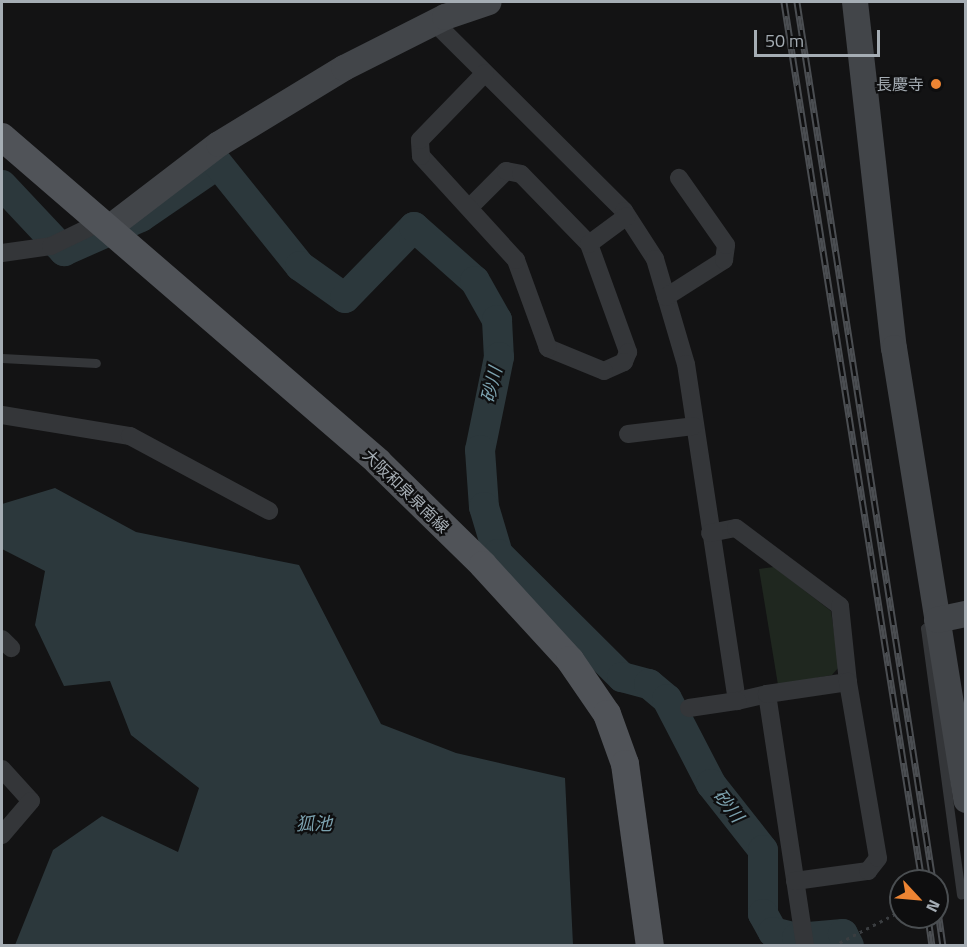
<!DOCTYPE html>
<html>
<head>
<meta charset="utf-8">
<style>
  body { margin:0 }
  #map { position:relative; width:967px; height:947px; overflow:hidden; background:#131314; font-family:"Titillium Web","Noto Sans JP",sans-serif }
  div>[style] { position:absolute }
  .green>* { inset:0; background:#1f271f }
  .water>* { inset:0; background:#2c383c }
  .river>* { height:30px; margin:-15px; padding:0 15px; transform-origin:15px; border-radius:15px; background:#2c383c }
  .path>* { height:3px; margin-top:-1.5px; transform-origin:0; background:repeating-linear-gradient(90deg,#3a3d40 0 3px,transparent 0 7.5px) }
  .lane>* { height:9px; margin:-4.5px; padding:0 4.5px; transform-origin:4.5px; border-radius:4.5px; background:#343639 }
  .street>* { height:18px; margin:-9px; padding:0 9px; transform-origin:9px; border-radius:9px; background:#343639 }
  .secondary>* { height:26px; margin:-13px; padding:0 13px; transform-origin:13px; border-radius:13px; background:#424549 }
  .primary>* { height:28px; margin:-14px; padding:0 14px; transform-origin:14px; border-radius:14px; background:#505358 }
  .rail>* { height:7px; margin-top:-3.5px; transform-origin:0; background:repeating-linear-gradient(90deg,#0e0e0f 0 14px,#4b4e52 0 28px); box-sizing:border-box; border-block:2px solid #4b4e52 }
  .dots>* { width:16px; height:16px; translate:-50% -50%; box-sizing:border-box; border:3px solid #0e0e0f; border-radius:50% }
  span { translate:-50% -50%; white-space:nowrap; text-align:center; line-height:1.15; -webkit-text-stroke:4.5px #0e0e0f; paint-order:stroke }
  .poi-label { font-size:16px; color:#a5adb4 }
  .right { translate:-100% -50%; text-align:right }
  .street-label { font-size:16px; color:#a5adb4 }
  .water-label { font-size:18px; color:#7ca2af; font-style:italic }
  .frame { position:absolute; inset:0; border:3px solid #a5adb4; pointer-events:none }
  .north { position:absolute; left:889px; top:869px; width:60px; height:60px; box-sizing:border-box; background:#0e0e0f; border:2px solid #4a4e51; border-radius:50%; rotate:116deg; font-size:16px; font-weight:700; line-height:24px; text-align:center; color:#a5adb4 }
  .north::after { content:''; display:block; margin:auto; width:21px; height:27px; background:#ec8433; clip-path:polygon(50% 0,100% 100%,50% 72%,0 100%) }
  .scale { position:absolute; left:754px; top:30px; width:126px; height:27px; box-sizing:border-box; border:3px solid #a5adb4; border-top:0; padding-left:8px; font-size:18px; line-height:21px; white-space:nowrap; color:#a5adb4; -webkit-text-stroke:4px #0e0e0f; paint-order:stroke }
</style>
</head>
<body>
<div id="map">
  <div class="green">
    <div style="clip-path:polygon(774px 567px,831px 611px,839px 667px,832px 675px,778px 685px,759px 569px)"></div>
  </div>
  <div class="water">
    <div style="clip-path:polygon(55px 488px,136px 532px,299px 565px,381px 724px,456px 753px,565px 778px,573px 945px,15px 945px,53px 850px,102px 816px,178px 852px,199px 788px,131px 735px,110px 681px,64px 686px,35px 625px,45px 571px,2px 549px,2px 504px)"></div>
  </div>
  <div class="river">
    <div style="left:2px;top:185px;width:91px;rotate:46.8deg"></div>
    <div style="left:64px;top:251px;width:84px;rotate:-23.8deg"></div>
    <div style="left:141px;top:217px;width:93px;rotate:-34.5deg"></div>
    <div style="left:218px;top:164px;width:131px;rotate:51.2deg"></div>
    <div style="left:300px;top:266px;width:55px;rotate:35.4deg"></div>
    <div style="left:345px;top:298px;width:99px;rotate:-45.8deg"></div>
    <div style="left:414px;top:227px;width:81px;rotate:41.5deg"></div>
    <div style="left:475px;top:281px;width:45px;rotate:60.6deg"></div>
    <div style="left:497px;top:320px;width:37px;rotate:87deg"></div>
    <div style="left:499px;top:357px;width:95px;rotate:101.5deg"></div>
    <div style="left:480px;top:450px;width:57px;rotate:86deg"></div>
    <div style="left:484px;top:507px;width:49px;rotate:73.4deg"></div>
    <div style="left:498px;top:554px;width:175px;rotate:44.8deg"></div>
    <div style="left:622px;top:677px;width:28px;rotate:15deg"></div>
    <div style="left:649px;top:684px;width:23px;rotate:40deg"></div>
    <div style="left:667px;top:699px;width:96px;rotate:62.6deg"></div>
    <div style="left:711px;top:784px;width:84px;rotate:51.8deg"></div>
    <div style="left:763px;top:850px;width:64px;rotate:90deg"></div>
    <div style="left:763px;top:914px;width:21px;rotate:61deg"></div>
    <div style="left:773px;top:932px;width:25px;rotate:14deg"></div>
    <div style="left:797px;top:938px;width:46px;rotate:-5deg"></div>
    <div style="left:843px;top:934px;width:13px;rotate:63deg"></div>
  </div>
  <div class="path">
    <div style="left:833px;top:946px;width:70px;rotate:-27.3deg"></div>
  </div>
  <div class="lane">
    <div style="left:2px;top:358px;width:94px;rotate:3deg"></div>
    <div style="left:935px;top:621px;width:12px;rotate:145deg"></div>
    <div style="left:925px;top:628px;width:269px;rotate:82.3deg"></div>
  </div>
  <div class="street">
    <div style="left:434px;top:22px;width:268px;rotate:44.8deg"></div>
    <div style="left:624px;top:211px;width:57px;rotate:57.1deg"></div>
    <div style="left:655px;top:259px;width:109px;rotate:73.6deg"></div>
    <div style="left:686px;top:364px;width:341px;rotate:81.4deg"></div>
    <div style="left:737px;top:701px;width:31px;rotate:-13deg"></div>
    <div style="left:767px;top:694px;width:255px;rotate:81.4deg"></div>
    <div style="left:470px;top:207px;width:51px;rotate:-45deg"></div>
    <div style="left:506px;top:171px;width:15px;rotate:11deg"></div>
    <div style="left:521px;top:174px;width:98px;rotate:45.8deg"></div>
    <div style="left:589px;top:244px;width:115px;rotate:70.1deg"></div>
    <div style="left:628px;top:352px;width:11px;rotate:112deg"></div>
    <div style="left:624px;top:362px;width:22px;rotate:156deg"></div>
    <div style="left:604px;top:371px;width:61px;rotate:-157.7deg"></div>
    <div style="left:548px;top:348px;width:94px;rotate:-110deg"></div>
    <div style="left:516px;top:260px;width:141px;rotate:-132.4deg"></div>
    <div style="left:421px;top:156px;width:16px;rotate:-94deg"></div>
    <div style="left:420px;top:140px;width:93px;rotate:-45.9deg"></div>
    <div style="left:589px;top:244px;width:47px;rotate:-36.4deg"></div>
    <div style="left:2px;top:253px;width:49px;rotate:-8.1deg"></div>
    <div style="left:51px;top:246px;width:55px;rotate:-25.6deg"></div>
    <div style="left:666px;top:297px;width:69px;rotate:-32.5deg"></div>
    <div style="left:724px;top:260px;width:15px;rotate:-82deg"></div>
    <div style="left:726px;top:245px;width:82px;rotate:-125deg"></div>
    <div style="left:2px;top:415px;width:130px;rotate:9.3deg"></div>
    <div style="left:130px;top:436px;width:158px;rotate:28.3deg"></div>
    <div style="left:628px;top:434px;width:66px;rotate:-6.9deg"></div>
    <div style="left:710px;top:533px;width:26px;rotate:-11deg"></div>
    <div style="left:736px;top:528px;width:130px;rotate:36.9deg"></div>
    <div style="left:840px;top:606px;width:76px;rotate:84deg"></div>
    <div style="left:848px;top:682px;width:82px;rotate:171.6deg"></div>
    <div style="left:2px;top:639px;width:13px;rotate:45deg"></div>
    <div style="left:689px;top:708px;width:49px;rotate:-8.3deg"></div>
    <div style="left:2px;top:769px;width:43px;rotate:47.8deg"></div>
    <div style="left:31px;top:801px;width:45px;rotate:130.5deg"></div>
    <div style="left:795px;top:881px;width:74px;rotate:-7.8deg"></div>
    <div style="left:868px;top:871px;width:16px;rotate:-52deg"></div>
    <div style="left:878px;top:858px;width:179px;rotate:-99.7deg"></div>
  </div>
  <div class="secondary">
    <div style="left:855px;top:2px;width:348px;rotate:83.6deg"></div>
    <div style="left:894px;top:348px;width:458px;rotate:80.9deg"></div>
    <div style="left:109px;top:228px;width:138px;rotate:-37.4deg"></div>
    <div style="left:219px;top:144px;width:146px;rotate:-31.3deg"></div>
    <div style="left:344px;top:68px;width:113px;rotate:-26.8deg"></div>
    <div style="left:445px;top:17px;width:46px;rotate:-18.8deg"></div>
    <div style="left:937px;top:620px;width:30px;rotate:-12deg"></div>
  </div>
  <div class="primary">
    <div style="left:2px;top:137px;width:497px;rotate:40.8deg"></div>
    <div style="left:378px;top:462px;width:147px;rotate:44.4deg"></div>
    <div style="left:483px;top:565px;width:129px;rotate:47.5deg"></div>
    <div style="left:570px;top:660px;width:65px;rotate:55.6deg"></div>
    <div style="left:607px;top:714px;width:53px;rotate:70.2deg"></div>
    <div style="left:625px;top:764px;width:184px;rotate:82.2deg"></div>
  </div>
  <div class="rail">
    <div style="left:784px;top:2px;width:890px;rotate:81.08deg"></div>
    <div style="left:797px;top:2px;width:889px;rotate:81.2deg"></div>
    <div style="left:937px;top:904px;width:42px;rotate:81.9deg"></div>
    <div style="left:928px;top:917px;width:29px;rotate:82deg"></div>
  </div>
  <div class="dots">
    <div style="left:936px;top:84px;background:#ec8433"></div>
  </div>
  <div class="poi-label">
    <span class="right" style="left:924px;top:84px">長慶寺</span>
  </div>
  <div class="street-label">
    <span style="left:406px;top:491px;rotate:44deg">大阪和泉泉南線</span>
  </div>
  <div class="water-label">
    <span style="left:492px;top:385px;rotate:-76deg">砂川</span>
    <span style="left:728px;top:806px;rotate:52deg">砂川</span>
    <span style="left:314px;top:824px">狐池</span>
  </div>
  <div class="frame"></div>
  <div class="north">N</div>
  <div class="scale">50 m</div>
</div>
</body>
</html>
